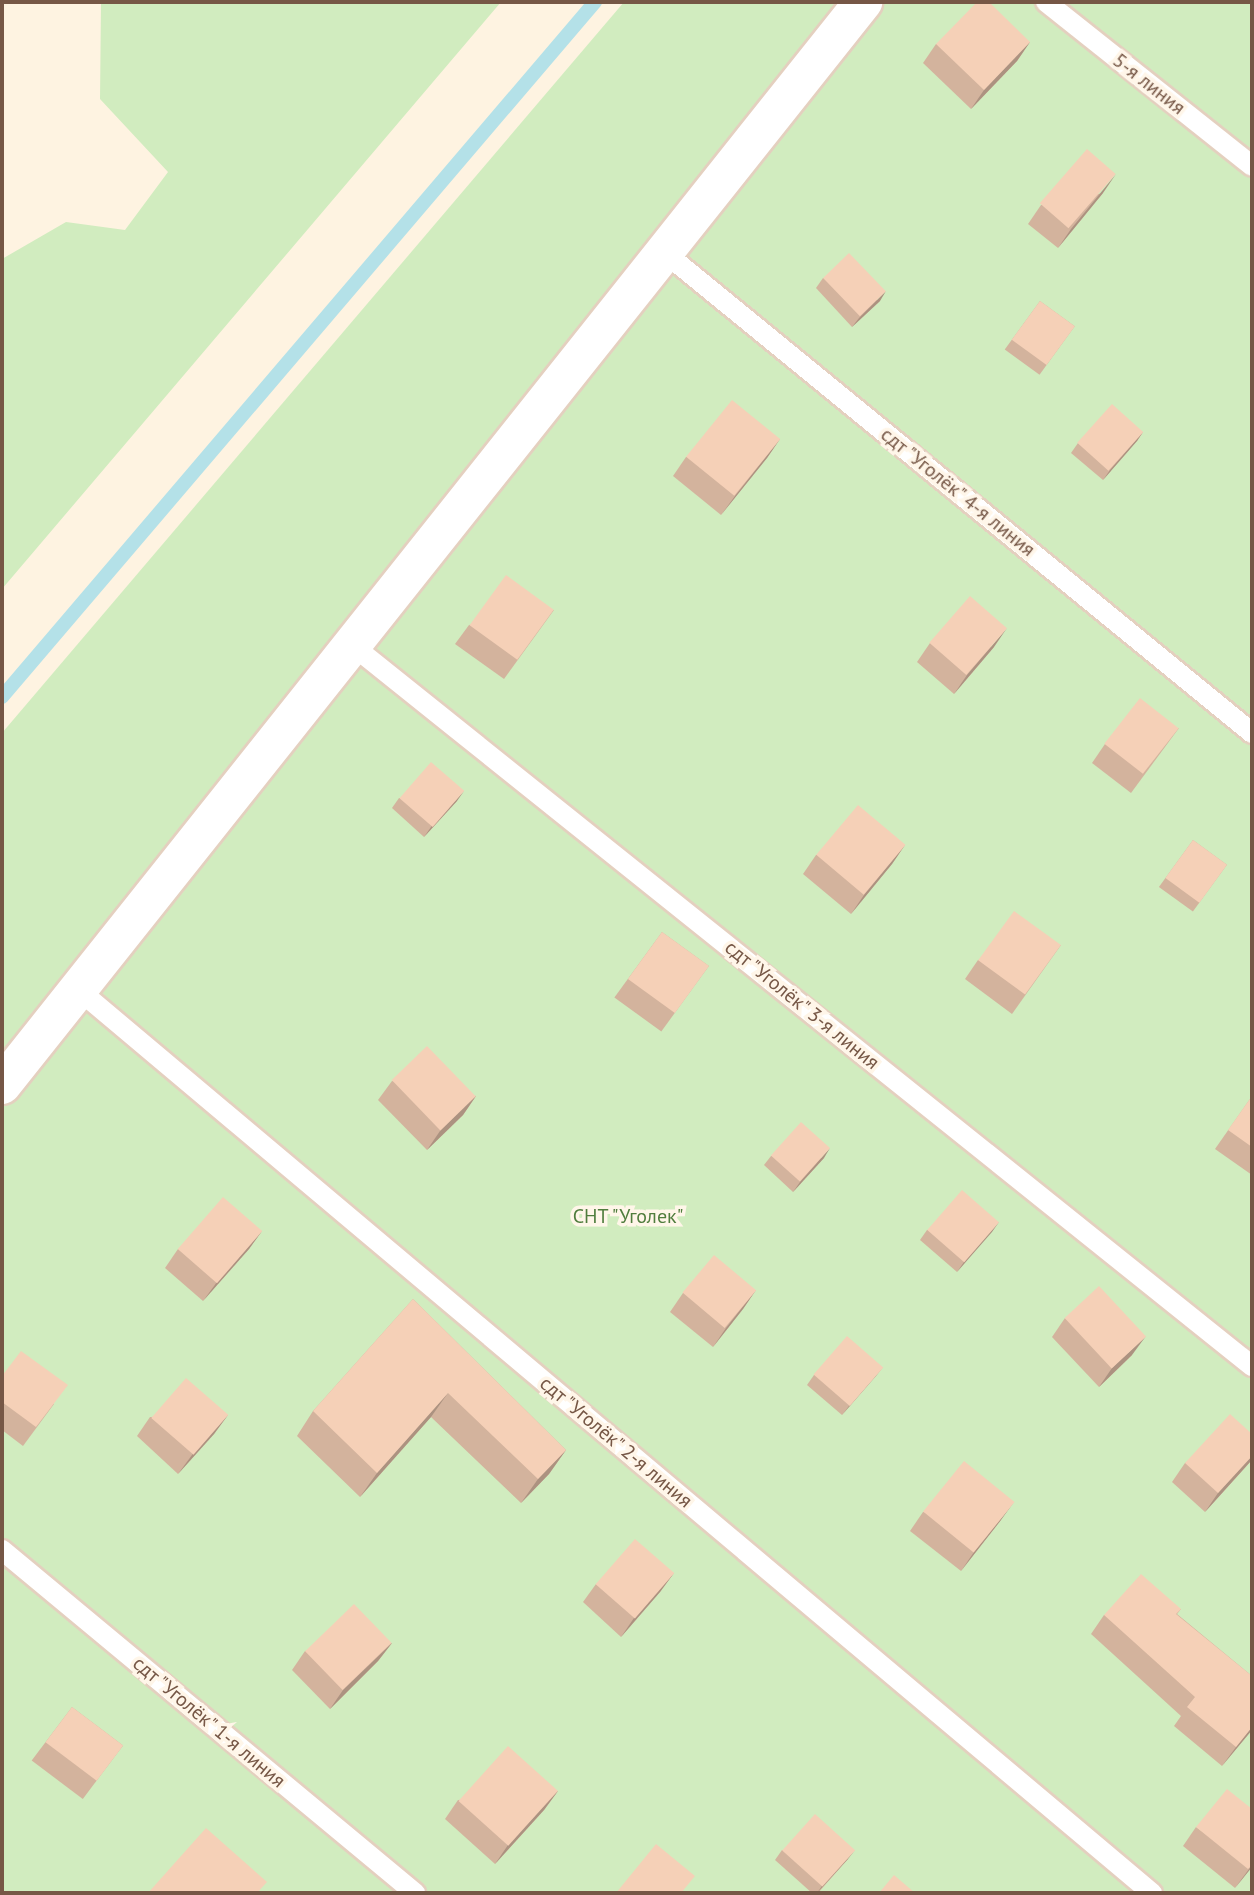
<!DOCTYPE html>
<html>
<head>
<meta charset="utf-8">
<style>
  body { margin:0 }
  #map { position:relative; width:1254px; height:1895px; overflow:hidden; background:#fef3e1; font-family:"PT Sans",sans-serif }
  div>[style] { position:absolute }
  .green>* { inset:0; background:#d1ecbf }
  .stream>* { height:14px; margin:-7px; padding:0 7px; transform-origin:7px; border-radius:7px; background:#b4e1e8 }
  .roads { filter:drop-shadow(2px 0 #e4d0bf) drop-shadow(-2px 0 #e4d0bf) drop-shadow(0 2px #e4d0bf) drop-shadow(0 -2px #e4d0bf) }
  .service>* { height:20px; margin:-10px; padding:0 10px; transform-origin:10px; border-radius:10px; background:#fff }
  .minor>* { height:38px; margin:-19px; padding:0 19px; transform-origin:19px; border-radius:19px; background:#fff }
  .wall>* { inset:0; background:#d3b39d; transform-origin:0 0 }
  .shaded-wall>* { inset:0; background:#ac9280 }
  .building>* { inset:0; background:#f5d0b7; transform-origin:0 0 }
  span { translate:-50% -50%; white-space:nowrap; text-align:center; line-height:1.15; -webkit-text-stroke:7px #fff6e9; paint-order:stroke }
  .street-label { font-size:20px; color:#765746 }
  .park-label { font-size:20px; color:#507d3d }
  .frame { position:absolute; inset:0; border:4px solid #765746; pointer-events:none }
</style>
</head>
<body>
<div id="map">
  <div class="green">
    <div style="clip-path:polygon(101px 2px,501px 2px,2px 589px,2px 259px,66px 222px,125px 230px,168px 172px,100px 99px)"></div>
    <div style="clip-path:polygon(624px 2px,1252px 2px,1252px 1893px,2px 1893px,2px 733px)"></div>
  </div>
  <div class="stream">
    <div style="left:2px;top:697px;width:914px;rotate:-49.53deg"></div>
  </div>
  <div class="roads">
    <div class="service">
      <div style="left:1046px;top:2px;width:263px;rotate:38.5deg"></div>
      <div style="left:664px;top:252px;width:760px;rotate:39.28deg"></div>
      <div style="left:352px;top:645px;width:1153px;rotate:38.7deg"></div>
      <div style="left:80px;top:991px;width:1401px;rotate:40.08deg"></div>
      <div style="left:2px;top:1550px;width:537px;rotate:39.71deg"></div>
    </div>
    <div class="minor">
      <div style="left:2px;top:1085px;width:1384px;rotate:-51.51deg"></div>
    </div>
  </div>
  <div class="wall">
    <div style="clip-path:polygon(1030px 42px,1017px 61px,971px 109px,923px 63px,936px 44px)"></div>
    <div style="clip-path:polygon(1103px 193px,1058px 248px,1028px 224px,1041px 205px)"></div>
    <div style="clip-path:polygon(823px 278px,880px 301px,852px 327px,816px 288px)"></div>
    <div style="left:1040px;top:301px;width:43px;height:60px;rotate:36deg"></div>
    <div style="clip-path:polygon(1143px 432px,1137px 441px,1103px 480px,1071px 453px,1078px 443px)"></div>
    <div style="clip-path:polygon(780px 439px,767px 458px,721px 515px,673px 476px,686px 457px)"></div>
    <div style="clip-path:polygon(554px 610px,504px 679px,455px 644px,469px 625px)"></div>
    <div style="clip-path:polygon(930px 643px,994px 647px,954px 694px,917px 662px)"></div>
    <div style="clip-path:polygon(1179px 728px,1131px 793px,1092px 763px,1105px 744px)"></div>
    <div style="clip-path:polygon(399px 798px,457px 801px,424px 837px,392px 808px)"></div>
    <div style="left:1193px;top:840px;width:42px;height:58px;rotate:36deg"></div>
    <div style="clip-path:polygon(905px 845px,892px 864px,851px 914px,803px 874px,816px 855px)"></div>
    <div style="left:662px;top:932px;width:58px;height:81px;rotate:36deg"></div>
    <div style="clip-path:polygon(1061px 945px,1012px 1014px,965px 979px,978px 960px)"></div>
    <div style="clip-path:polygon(392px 1081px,476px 1096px,463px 1115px,427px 1150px,378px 1100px)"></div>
    <div style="clip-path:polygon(1252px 1096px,1252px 1175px,1215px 1149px)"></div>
    <div style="clip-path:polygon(771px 1156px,824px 1158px,793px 1192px,764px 1165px)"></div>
    <div style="clip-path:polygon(999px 1222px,957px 1272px,920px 1240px,927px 1230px)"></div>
    <div style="clip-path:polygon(262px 1231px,249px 1249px,203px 1301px,165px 1268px,178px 1249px)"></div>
    <div style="clip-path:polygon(756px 1290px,743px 1309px,713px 1347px,670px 1312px,683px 1293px)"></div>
    <div style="clip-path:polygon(413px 1299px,566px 1450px,549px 1474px,521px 1503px,431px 1417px,360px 1497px,297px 1436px,313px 1411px)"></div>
    <div style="clip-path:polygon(1065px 1318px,1132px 1355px,1099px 1387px,1052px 1337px)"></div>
    <div style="clip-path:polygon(883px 1367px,842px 1415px,807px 1385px,814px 1375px)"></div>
    <div style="clip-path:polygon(2px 1376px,54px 1404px,23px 1446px,2px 1430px)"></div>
    <div style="clip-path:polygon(228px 1415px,214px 1434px,178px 1474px,137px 1436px,150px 1417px)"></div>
    <div style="clip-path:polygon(1252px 1434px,1252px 1460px,1205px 1512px,1172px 1482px,1185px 1463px)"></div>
    <div style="clip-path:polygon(923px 1512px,1001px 1520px,961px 1571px,910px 1531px)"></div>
    <div style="clip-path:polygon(674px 1573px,660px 1592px,621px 1637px,583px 1602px,596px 1584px)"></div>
    <div style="clip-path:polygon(1181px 1609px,1177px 1614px,1252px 1676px,1252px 1730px,1222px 1766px,1174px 1726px,1181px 1716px,1091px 1634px,1104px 1615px)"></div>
    <div style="clip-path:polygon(392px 1643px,378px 1661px,330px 1709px,292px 1670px,305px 1651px)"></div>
    <div style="left:72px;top:1707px;width:64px;height:67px;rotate:37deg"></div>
    <div style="clip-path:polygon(558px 1791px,544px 1810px,495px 1864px,445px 1819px,458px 1800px)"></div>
    <div style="clip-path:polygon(1196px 1827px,1252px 1867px,1235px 1888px,1183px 1846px)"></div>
    <div style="clip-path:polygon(782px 1850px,848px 1859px,818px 1893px,812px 1893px,775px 1860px)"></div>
  </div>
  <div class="shaded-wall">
    <div style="clip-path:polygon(1030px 42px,1017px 61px,971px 109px,984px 90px)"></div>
    <div style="clip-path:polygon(1116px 174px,1103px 193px,1058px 248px,1071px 229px)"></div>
    <div style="clip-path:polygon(886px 291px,880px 301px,852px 327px,859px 318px)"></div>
    <div style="clip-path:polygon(1143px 432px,1137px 441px,1103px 480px,1110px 470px)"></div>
    <div style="clip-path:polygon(780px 439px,767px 458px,721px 515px,735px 496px)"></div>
    <div style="clip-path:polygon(1007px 628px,994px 647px,954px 694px,967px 675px)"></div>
    <div style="clip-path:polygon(464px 791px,457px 801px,424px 837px,431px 827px)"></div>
    <div style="clip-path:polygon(905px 845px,892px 864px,851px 914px,864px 895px)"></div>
    <div style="clip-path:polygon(476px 1096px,463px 1115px,427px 1150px,440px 1131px)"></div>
    <div style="clip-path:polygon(830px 1148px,824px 1158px,793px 1192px,800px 1182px)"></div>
    <div style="clip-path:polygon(999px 1222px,992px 1232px,957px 1272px,964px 1262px)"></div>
    <div style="clip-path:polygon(262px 1231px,249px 1249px,203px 1301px,217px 1282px)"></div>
    <div style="clip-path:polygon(756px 1290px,743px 1309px,713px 1347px,726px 1328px)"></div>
    <div style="clip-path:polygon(1146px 1336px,1132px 1355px,1099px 1387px,1112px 1368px)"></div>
    <div style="clip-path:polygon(883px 1367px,876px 1376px,842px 1415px,849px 1406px)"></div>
    <div style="clip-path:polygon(448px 1393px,431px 1417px,360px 1497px,377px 1473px)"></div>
    <div style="clip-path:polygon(228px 1415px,214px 1434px,178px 1474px,192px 1455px)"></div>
    <div style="clip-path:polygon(566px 1450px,549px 1474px,521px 1503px,538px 1479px)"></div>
    <div style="clip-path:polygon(1252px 1456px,1252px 1460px,1250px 1462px,1205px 1512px,1218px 1493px)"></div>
    <div style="clip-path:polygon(1014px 1502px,1001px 1520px,961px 1571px,974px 1552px)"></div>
    <div style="clip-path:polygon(674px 1573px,660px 1592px,621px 1637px,634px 1618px)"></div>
    <div style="clip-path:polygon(392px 1643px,378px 1661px,330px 1709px,343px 1690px)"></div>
    <div style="clip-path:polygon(1252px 1727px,1252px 1730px,1222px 1766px,1236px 1747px)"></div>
    <div style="clip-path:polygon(558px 1791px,544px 1810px,495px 1864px,508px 1845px)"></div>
    <div style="clip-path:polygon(855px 1850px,848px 1859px,817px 1893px,822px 1886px)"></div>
    <div style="clip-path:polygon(1252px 1865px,1252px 1867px,1235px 1888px)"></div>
  </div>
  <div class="building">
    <div style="clip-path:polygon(977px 2px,989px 2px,1030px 42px,984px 90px,936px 44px)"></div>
    <div style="left:1087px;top:149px;width:38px;height:72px;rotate:41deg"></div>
    <div style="left:849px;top:253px;width:53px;height:36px;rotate:46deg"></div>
    <div style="left:1040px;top:301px;width:43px;height:48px;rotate:36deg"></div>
    <div style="left:732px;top:400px;width:62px;height:73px;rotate:39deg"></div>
    <div style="left:1112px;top:404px;width:42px;height:52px;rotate:42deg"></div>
    <div style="left:506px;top:575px;width:59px;height:62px;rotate:36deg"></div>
    <div style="left:970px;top:596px;width:49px;height:62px;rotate:41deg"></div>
    <div style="left:1140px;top:698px;width:49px;height:58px;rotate:38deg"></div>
    <div style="left:431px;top:762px;width:44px;height:48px;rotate:41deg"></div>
    <div style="left:858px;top:805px;width:62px;height:65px;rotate:40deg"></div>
    <div style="left:1193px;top:840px;width:42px;height:47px;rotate:36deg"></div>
    <div style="left:1014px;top:911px;width:58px;height:61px;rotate:36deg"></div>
    <div style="left:662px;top:932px;width:58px;height:58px;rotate:36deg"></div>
    <div style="left:427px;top:1046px;width:70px;height:49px;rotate:46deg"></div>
    <div style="clip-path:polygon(1252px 1096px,1252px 1147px,1228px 1130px)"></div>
    <div style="left:801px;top:1122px;width:39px;height:45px;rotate:42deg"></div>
    <div style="left:962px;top:1190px;width:49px;height:53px;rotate:41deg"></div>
    <div style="left:223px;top:1197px;width:52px;height:69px;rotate:41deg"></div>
    <div style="left:714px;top:1255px;width:55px;height:49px;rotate:40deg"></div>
    <div style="left:1099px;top:1286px;width:69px;height:47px;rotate:47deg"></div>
    <div style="clip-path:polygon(413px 1299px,566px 1450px,538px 1479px,448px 1393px,377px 1473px,313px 1411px)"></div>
    <div style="left:847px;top:1336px;width:48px;height:51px;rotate:41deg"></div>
    <div style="clip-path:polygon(21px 1351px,68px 1385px,36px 1427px,2px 1402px,2px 1376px)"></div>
    <div style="left:186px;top:1378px;width:56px;height:53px;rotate:41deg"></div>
    <div style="clip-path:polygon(1230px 1414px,1252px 1434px,1252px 1456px,1218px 1493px,1185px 1463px)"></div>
    <div style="left:964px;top:1461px;width:65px;height:65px;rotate:39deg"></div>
    <div style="left:635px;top:1539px;width:52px;height:60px;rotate:41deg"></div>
    <div style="clip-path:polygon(1141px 1574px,1181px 1609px,1176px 1614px,1252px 1676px,1252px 1727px,1236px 1747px,1187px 1707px,1195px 1697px,1104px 1615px)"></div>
    <div style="left:354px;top:1604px;width:54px;height:68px;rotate:46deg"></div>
    <div style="left:72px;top:1707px;width:64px;height:44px;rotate:37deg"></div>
    <div style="left:508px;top:1746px;width:67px;height:74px;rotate:42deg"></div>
    <div style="clip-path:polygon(1227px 1789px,1252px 1809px,1252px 1865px,1248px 1869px,1196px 1827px)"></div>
    <div style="left:815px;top:1814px;width:54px;height:49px;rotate:42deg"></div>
    <div style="clip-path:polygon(206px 1828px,267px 1882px,257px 1893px,148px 1893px)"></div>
    <div style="clip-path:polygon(656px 1844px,695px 1876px,681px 1893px,616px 1893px)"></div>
    <div style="clip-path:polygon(894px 1875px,915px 1893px,879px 1893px)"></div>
  </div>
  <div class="street-label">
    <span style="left:1149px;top:84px;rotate:38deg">5-я линия</span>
    <span style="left:958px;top:492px;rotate:39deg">сдт "Уголёк" 4-я линия</span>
    <span style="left:802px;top:1005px;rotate:39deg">сдт "Уголёк" 3-я линия</span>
    <span style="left:616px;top:1442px;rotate:40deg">сдт "Уголёк" 2-я линия</span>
    <span style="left:209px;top:1722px;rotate:40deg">сдт "Уголёк" 1-я линия</span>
  </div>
  <div class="park-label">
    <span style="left:628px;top:1216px">СНТ "Уголек"</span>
  </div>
  <div class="frame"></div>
</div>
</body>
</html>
